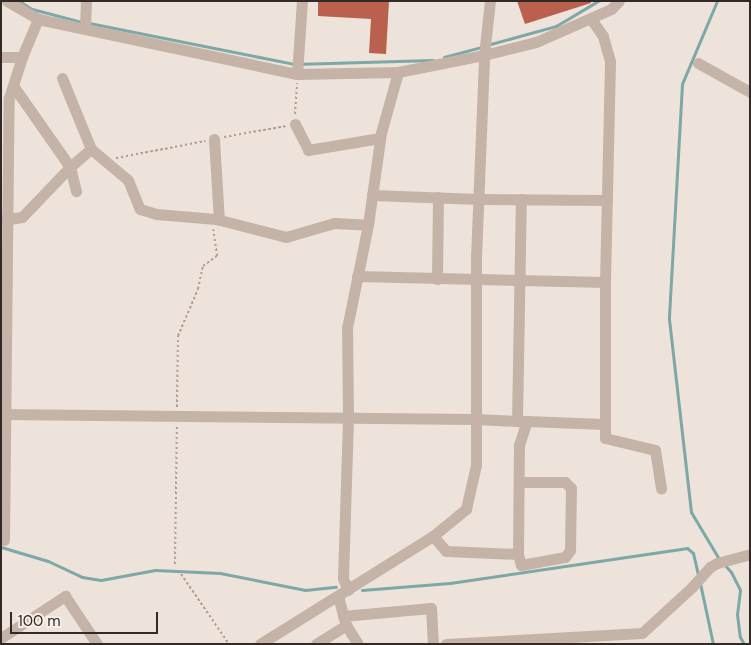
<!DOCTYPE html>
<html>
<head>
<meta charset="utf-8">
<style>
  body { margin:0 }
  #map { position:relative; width:751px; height:645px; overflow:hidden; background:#eee3da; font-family:"DM Sans",sans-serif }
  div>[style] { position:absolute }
  .stream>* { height:3px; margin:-1.5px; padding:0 1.5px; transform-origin:1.5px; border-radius:1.5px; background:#7ca8a7 }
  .building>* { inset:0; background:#b9604e }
  .path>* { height:2px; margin-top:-1px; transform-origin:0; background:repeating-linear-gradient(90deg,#b19d92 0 2.5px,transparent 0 5px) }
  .minor>* { height:11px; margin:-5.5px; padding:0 5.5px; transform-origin:5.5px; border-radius:5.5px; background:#c5b3a8 }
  span { translate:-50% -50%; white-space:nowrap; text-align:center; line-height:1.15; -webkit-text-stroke:4px #f7eee6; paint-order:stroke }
  .frame { position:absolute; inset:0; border:2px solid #332a27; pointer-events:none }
  .scale { position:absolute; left:10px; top:612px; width:148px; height:22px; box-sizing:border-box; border:2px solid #332a27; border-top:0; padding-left:6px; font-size:15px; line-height:18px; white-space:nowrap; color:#332a27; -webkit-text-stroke:4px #f7eee6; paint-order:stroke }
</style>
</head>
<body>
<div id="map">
  <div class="stream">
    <div style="left:19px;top:1px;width:15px;rotate:32deg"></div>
    <div style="left:32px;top:9px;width:52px;rotate:14.6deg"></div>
    <div style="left:717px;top:1px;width:90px;rotate:112.9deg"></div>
    <div style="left:682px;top:84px;width:235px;rotate:93.2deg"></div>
    <div style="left:669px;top:319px;width:194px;rotate:83.5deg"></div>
    <div style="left:691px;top:512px;width:55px;rotate:59.2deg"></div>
    <div style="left:89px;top:23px;width:210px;rotate:11.3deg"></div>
    <div style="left:295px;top:64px;width:138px;rotate:-1.7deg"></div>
    <div style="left:487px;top:45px;width:72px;rotate:-15.4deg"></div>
    <div style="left:556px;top:26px;width:49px;rotate:-30.8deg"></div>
    <div style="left:444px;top:57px;width:38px;rotate:-15deg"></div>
    <div style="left:1px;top:547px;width:49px;rotate:16.6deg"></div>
    <div style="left:48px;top:561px;width:38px;rotate:25deg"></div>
    <div style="left:82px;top:577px;width:19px;rotate:9deg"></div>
    <div style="left:101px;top:580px;width:55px;rotate:-10.5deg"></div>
    <div style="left:155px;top:570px;width:65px;rotate:2.6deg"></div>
    <div style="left:220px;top:573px;width:87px;rotate:11.3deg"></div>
    <div style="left:305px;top:590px;width:31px;rotate:-6deg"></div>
    <div style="left:723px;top:563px;width:12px;rotate:48deg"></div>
    <div style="left:731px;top:572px;width:20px;rotate:63deg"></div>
    <div style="left:740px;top:590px;width:24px;rotate:97deg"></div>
    <div style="left:737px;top:614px;width:23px;rotate:83deg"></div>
    <div style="left:740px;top:637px;width:8px;rotate:60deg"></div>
    <div style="left:700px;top:583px;width:62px;rotate:78deg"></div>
    <div style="left:362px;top:590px;width:88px;rotate:-4.5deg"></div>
    <div style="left:450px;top:583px;width:240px;rotate:-8.4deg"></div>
    <div style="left:687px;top:548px;width:8px;rotate:40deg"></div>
    <div style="left:693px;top:553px;width:23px;rotate:77deg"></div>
  </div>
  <div class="building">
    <div style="clip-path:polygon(318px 1px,389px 1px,386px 54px,369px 53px,371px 19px,318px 16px)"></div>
    <div style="clip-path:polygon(517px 1px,590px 1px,591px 3px,525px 24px)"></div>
  </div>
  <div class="path">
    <div style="left:295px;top:114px;width:31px;rotate:-86deg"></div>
    <div style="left:224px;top:137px;width:63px;rotate:-10.1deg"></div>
    <div style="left:116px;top:158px;width:91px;rotate:-10.8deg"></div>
    <div style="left:177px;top:407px;width:71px;rotate:-89.2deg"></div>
    <div style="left:178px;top:336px;width:51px;rotate:-66.9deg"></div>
    <div style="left:198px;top:289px;width:24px;rotate:-78deg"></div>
    <div style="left:203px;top:266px;width:17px;rotate:-36deg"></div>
    <div style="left:217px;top:256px;width:27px;rotate:-98deg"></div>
    <div style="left:175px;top:564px;width:137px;rotate:-89.2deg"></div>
    <div style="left:181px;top:574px;width:85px;rotate:55.6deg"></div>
  </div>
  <div class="minor">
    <div style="left:7px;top:1px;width:36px;rotate:30deg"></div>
    <div style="left:38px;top:19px;width:265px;rotate:12deg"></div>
    <div style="left:297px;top:74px;width:101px;rotate:-1.1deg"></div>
    <div style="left:398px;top:72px;width:88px;rotate:-11.2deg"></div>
    <div style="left:484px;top:55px;width:54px;rotate:-14deg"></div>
    <div style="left:536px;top:42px;width:82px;rotate:-23.7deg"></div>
    <div style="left:611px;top:9px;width:11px;rotate:-45deg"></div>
    <div style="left:85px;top:28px;width:27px;rotate:-88deg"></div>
    <div style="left:1px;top:57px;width:21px"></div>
    <div style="left:698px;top:63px;width:60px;rotate:29.1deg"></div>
    <div style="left:297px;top:74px;width:73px;rotate:-86.1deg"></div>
    <div style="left:62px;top:78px;width:77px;rotate:67.8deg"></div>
    <div style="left:14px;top:87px;width:98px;rotate:55deg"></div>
    <div style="left:70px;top:167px;width:25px;rotate:76deg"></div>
    <div style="left:295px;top:124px;width:29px;rotate:63deg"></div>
    <div style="left:308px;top:150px;width:73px;rotate:-9.5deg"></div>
    <div style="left:214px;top:139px;width:81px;rotate:86.5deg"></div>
    <div style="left:372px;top:195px;width:107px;rotate:2.1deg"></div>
    <div style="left:479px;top:199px;width:128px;rotate:0.4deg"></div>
    <div style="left:3px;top:220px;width:19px;rotate:-9deg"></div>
    <div style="left:22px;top:217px;width:69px;rotate:-46.2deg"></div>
    <div style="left:70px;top:167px;width:28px;rotate:-41deg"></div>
    <div style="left:91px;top:149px;width:48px;rotate:40deg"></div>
    <div style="left:128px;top:180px;width:31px;rotate:68deg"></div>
    <div style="left:140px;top:209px;width:17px;rotate:17deg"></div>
    <div style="left:156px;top:214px;width:60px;rotate:4.8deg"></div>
    <div style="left:216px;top:219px;width:72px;rotate:14.4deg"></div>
    <div style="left:286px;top:237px;width:50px;rotate:-16.3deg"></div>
    <div style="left:334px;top:223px;width:34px;rotate:3deg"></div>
    <div style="left:357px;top:276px;width:248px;rotate:1.4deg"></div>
    <div style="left:605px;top:282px;width:221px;rotate:-88.7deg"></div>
    <div style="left:610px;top:61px;width:26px;rotate:-106deg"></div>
    <div style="left:603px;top:36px;width:21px;rotate:-125deg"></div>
    <div style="left:437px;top:279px;width:82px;rotate:-89.3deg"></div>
    <div style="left:605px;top:282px;width:156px;rotate:90deg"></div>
    <div style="left:605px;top:438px;width:51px;rotate:13.5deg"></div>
    <div style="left:655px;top:450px;width:39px;rotate:81deg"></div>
    <div style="left:1px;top:414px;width:474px;rotate:0.6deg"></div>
    <div style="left:475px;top:419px;width:42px;rotate:2.7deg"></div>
    <div style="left:517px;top:421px;width:222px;rotate:-89deg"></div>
    <div style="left:527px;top:421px;width:77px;rotate:2.2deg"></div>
    <div style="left:433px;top:536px;width:20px;rotate:49deg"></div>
    <div style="left:446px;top:551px;width:72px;rotate:2.4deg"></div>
    <div style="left:518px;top:554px;width:109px;rotate:-89.5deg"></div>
    <div style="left:519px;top:445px;width:25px;rotate:-72deg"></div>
    <div style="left:527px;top:421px;width:10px;rotate:180deg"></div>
    <div style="left:4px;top:540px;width:442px;rotate:-89.4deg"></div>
    <div style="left:9px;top:98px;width:43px;rotate:-72.4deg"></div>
    <div style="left:22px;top:57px;width:41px;rotate:-67.2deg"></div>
    <div style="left:518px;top:554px;width:11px;rotate:75deg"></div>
    <div style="left:521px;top:565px;width:45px;rotate:-10.3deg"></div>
    <div style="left:565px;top:557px;width:9px;rotate:-54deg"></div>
    <div style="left:570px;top:550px;width:62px;rotate:-89.1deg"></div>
    <div style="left:571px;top:488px;width:8px;rotate:-135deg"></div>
    <div style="left:565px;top:482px;width:46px;rotate:180deg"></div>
    <div style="left:348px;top:590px;width:13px;rotate:-113deg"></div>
    <div style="left:343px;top:578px;width:161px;rotate:-88.2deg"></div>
    <div style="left:348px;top:417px;width:89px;rotate:-90.6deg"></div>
    <div style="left:347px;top:328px;width:105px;rotate:-78.5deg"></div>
    <div style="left:368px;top:225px;width:93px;rotate:-82deg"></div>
    <div style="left:381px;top:133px;width:63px;rotate:-74.4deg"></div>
    <div style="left:338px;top:596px;width:30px;rotate:75deg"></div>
    <div style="left:346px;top:625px;width:22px;rotate:58deg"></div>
    <div style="left:343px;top:616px;width:88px;rotate:-5.2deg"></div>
    <div style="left:431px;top:608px;width:36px;rotate:87deg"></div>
    <div style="left:1px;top:638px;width:77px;rotate:-33.3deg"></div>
    <div style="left:65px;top:596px;width:58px;rotate:56.3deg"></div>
    <div style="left:260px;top:644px;width:204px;rotate:-32deg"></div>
    <div style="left:433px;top:536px;width:43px;rotate:-39.3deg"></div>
    <div style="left:466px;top:509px;width:45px;rotate:-77.2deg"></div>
    <div style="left:476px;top:465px;width:207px;rotate:-90deg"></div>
    <div style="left:476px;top:258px;width:203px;rotate:-87.7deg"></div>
    <div style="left:484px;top:55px;width:54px;rotate:-83.7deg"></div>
    <div style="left:316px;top:644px;width:36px;rotate:-32deg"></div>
    <div style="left:446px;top:644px;width:196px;rotate:-3.2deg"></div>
    <div style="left:642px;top:633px;width:68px;rotate:-42.6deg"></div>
    <div style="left:692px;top:587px;width:27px;rotate:-48deg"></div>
    <div style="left:710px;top:567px;width:8px;rotate:-30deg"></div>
    <div style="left:717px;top:563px;width:34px;rotate:-15deg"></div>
  </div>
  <div class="frame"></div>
  <div class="scale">100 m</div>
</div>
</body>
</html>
